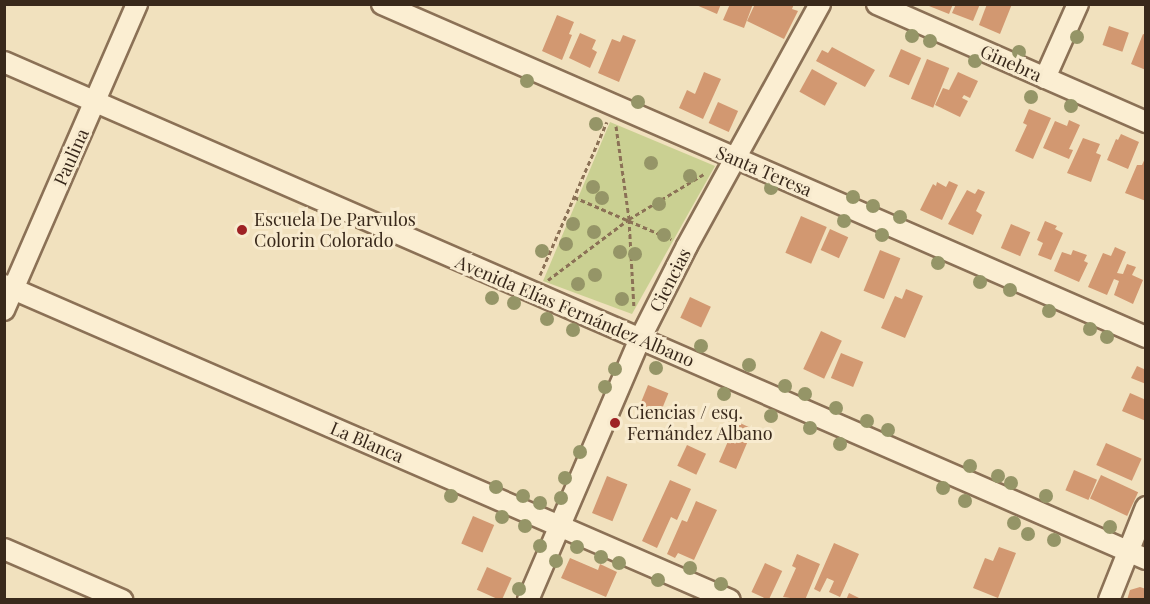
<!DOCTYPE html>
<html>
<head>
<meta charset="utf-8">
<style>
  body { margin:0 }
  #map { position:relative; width:1150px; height:604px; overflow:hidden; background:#f1e1be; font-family:"Playfair Display",serif }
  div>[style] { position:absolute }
  .green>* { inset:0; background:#cad092 }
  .building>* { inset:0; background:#d29871; transform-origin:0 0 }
  .path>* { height:3px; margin-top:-1.5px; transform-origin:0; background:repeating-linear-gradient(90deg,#8b7156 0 4.5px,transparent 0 7.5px) }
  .roads { filter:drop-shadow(2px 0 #8b7156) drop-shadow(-2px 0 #8b7156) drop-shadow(0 2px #8b7156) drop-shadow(0 -2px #8b7156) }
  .minor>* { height:20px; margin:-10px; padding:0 10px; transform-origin:10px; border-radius:10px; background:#fbeed2 }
  .trees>* { width:14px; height:14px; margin:-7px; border-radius:50%; background:#959567 }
  .dots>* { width:16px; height:16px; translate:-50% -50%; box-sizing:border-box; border:3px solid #f8ebcf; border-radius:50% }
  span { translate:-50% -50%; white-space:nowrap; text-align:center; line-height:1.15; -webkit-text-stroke:6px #f8ebcf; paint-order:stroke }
  .street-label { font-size:18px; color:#39291b }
  .poi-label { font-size:18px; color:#39291b }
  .left { translate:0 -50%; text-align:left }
  .frame { position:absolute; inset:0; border:6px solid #39291b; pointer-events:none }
</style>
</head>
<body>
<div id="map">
  <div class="green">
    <div style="clip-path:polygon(610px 122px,715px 166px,632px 314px,543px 281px)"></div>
  </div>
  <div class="building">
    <div style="clip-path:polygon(694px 4px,721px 4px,717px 14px)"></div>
    <div style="clip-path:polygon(730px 4px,753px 4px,744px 28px,723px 20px)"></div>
    <div style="clip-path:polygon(755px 4px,794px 4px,792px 9px,798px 11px,784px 39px,747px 21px)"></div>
    <div style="clip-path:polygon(924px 4px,953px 4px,949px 14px)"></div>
    <div style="clip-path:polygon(956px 4px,980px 4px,973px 21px,952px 13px)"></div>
    <div style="clip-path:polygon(987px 4px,1012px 4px,1000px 34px,979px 25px)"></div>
    <div style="clip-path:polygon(557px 15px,574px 22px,569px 34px,572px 35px,562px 60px,542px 51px)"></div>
    <div style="left:1109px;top:26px;width:21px;height:20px;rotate:19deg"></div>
    <div style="clip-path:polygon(580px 33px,596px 40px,592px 49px,597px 52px,590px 68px,569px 58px)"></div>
    <div style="clip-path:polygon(1143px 34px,1146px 35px,1146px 70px,1131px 64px)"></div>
    <div style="clip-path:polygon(623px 35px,636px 40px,619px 82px,598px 73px,612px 39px,620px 42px)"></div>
    <div style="clip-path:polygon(832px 47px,875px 70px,865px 87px,816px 61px,822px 50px,828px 53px)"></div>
    <div style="left:901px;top:49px;width:22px;height:30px;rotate:24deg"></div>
    <div style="left:927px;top:59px;width:24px;height:43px;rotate:22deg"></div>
    <div style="left:812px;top:69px;width:29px;height:26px;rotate:29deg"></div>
    <div style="clip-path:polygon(704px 72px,721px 79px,703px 119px,679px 108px,687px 90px,695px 94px)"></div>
    <div style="clip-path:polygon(958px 72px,978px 81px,970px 98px,964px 95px,962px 98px,968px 101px,960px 117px,935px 105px,943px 88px,949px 90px)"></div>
    <div style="left:718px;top:102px;width:22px;height:23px;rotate:24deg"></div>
    <div style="clip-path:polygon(1029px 109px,1051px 118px,1033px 159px,1015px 151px,1027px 125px,1023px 123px)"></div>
    <div style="clip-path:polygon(1069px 120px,1080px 125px,1069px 149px,1073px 150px,1069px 159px,1043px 148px,1055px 121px,1067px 126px)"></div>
    <div style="clip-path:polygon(1121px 134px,1139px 142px,1128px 169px,1107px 160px,1116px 139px,1118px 140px)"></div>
    <div style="clip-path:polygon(1083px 138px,1100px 144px,1096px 153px,1101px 155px,1091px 182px,1067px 173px)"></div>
    <div style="clip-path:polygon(1146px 156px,1144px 187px,1146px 201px,1125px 193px,1137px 165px,1142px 165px)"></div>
    <div style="clip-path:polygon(949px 181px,958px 185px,942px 220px,920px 210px,933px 184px,936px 186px,937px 182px,946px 187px)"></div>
    <div style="clip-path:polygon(978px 189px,985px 192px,976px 211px,982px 215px,973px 235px,948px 224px,967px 190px,975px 194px)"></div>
    <div style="left:801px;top:216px;width:28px;height:40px;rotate:23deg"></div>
    <div style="clip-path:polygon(1045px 221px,1057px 226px,1055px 229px,1063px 233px,1051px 260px,1038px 255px,1043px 243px,1037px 240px)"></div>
    <div style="left:1011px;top:224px;width:21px;height:26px;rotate:23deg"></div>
    <div style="left:830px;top:229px;width:20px;height:23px;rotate:24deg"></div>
    <div style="clip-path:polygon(1115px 247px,1126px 252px,1117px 273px,1123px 274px,1127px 264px,1136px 267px,1132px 275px,1143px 280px,1133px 304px,1114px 295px,1119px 281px,1114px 279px,1107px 295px,1088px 287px,1103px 253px,1111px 256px)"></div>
    <div style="left:880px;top:250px;width:22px;height:44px;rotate:22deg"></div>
    <div style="clip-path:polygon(1073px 250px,1087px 255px,1084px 261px,1088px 263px,1079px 282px,1054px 271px,1062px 252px,1071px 255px)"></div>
    <div style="clip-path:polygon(906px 289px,923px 296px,905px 338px,881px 328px,895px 296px,902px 299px)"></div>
    <div style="left:690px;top:297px;width:23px;height:23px;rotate:25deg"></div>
    <div style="left:821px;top:331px;width:23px;height:42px;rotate:25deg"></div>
    <div style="left:841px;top:353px;width:24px;height:27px;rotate:22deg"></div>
    <div style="clip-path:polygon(1137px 366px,1146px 370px,1146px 384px,1131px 378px)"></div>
    <div style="left:648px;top:385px;width:22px;height:26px;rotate:22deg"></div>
    <div style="clip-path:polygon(1130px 393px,1146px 400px,1146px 421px,1122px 411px)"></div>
    <div style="clip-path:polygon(740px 423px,753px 429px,736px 469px,719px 462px,729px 439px,733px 441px)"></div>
    <div style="left:1106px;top:443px;width:39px;height:24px;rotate:24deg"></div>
    <div style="left:687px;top:445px;width:21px;height:23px;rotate:25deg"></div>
    <div style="left:1074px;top:470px;width:25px;height:22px;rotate:23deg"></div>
    <div style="left:1101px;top:475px;width:41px;height:26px;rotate:25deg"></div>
    <div style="left:607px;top:476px;width:22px;height:40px;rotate:22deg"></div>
    <div style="clip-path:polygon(670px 480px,691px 489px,677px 520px,671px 517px,657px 548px,642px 541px)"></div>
    <div style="clip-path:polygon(696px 501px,717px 510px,694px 560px,678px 553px,675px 558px,667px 554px,682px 520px,687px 522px)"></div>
    <div style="left:473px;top:516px;width:23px;height:30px;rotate:23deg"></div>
    <div style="clip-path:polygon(834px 543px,859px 554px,840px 597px,829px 592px,834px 581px,827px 578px,820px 592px,814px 589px)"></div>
    <div style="clip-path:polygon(999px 547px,1016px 553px,998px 598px,973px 588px,985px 558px,993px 561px)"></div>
    <div style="clip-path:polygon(797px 554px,820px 564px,805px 600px,783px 597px,796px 568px,792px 566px)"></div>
    <div style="clip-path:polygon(570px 558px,598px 570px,600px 564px,617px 572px,606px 597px,561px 578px)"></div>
    <div style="left:765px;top:563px;width:19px;height:32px;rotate:25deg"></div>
    <div style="left:487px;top:567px;width:27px;height:25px;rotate:24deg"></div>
    <div style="clip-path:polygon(1140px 587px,1146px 589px,1146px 600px,1127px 600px,1130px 590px)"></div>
    <div style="clip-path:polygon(849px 593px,863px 600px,846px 600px)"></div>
  </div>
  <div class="path">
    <div style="left:616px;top:126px;width:94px;rotate:82deg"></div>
    <div style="left:629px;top:219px;width:89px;rotate:86.8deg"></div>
    <div style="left:574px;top:197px;width:106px;rotate:23.4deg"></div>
    <div style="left:540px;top:275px;width:167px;rotate:-66.4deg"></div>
    <div style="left:548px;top:280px;width:101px;rotate:-37deg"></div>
    <div style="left:629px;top:219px;width:87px;rotate:-31deg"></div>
  </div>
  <div class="roads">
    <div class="minor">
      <div style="left:382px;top:4px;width:833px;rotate:23.55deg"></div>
      <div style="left:877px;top:4px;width:294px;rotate:23.7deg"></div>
      <div style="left:4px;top:62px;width:1245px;rotate:23.52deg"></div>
      <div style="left:1045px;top:78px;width:81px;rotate:-66deg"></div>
      <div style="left:4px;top:285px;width:791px;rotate:23.46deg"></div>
      <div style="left:4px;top:310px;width:334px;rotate:-66.5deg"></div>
      <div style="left:4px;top:549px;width:129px;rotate:23.4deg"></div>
      <div style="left:528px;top:600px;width:284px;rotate:-66.8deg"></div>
      <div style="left:640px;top:339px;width:104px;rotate:-63.2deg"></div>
      <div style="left:687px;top:246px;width:276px;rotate:-61.2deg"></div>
      <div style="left:1109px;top:600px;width:100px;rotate:-68.3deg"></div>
    </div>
  </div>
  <div class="trees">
    <div style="left:912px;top:36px"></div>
    <div style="left:1077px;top:37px"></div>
    <div style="left:930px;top:41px"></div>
    <div style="left:1019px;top:52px"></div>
    <div style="left:975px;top:61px"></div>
    <div style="left:527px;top:81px"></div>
    <div style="left:1031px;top:97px"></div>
    <div style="left:638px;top:102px"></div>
    <div style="left:1071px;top:106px"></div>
    <div style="left:596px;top:124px"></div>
    <div style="left:651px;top:163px"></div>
    <div style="left:690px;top:176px"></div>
    <div style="left:593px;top:187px"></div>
    <div style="left:771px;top:188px"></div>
    <div style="left:853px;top:197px"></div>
    <div style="left:602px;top:198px"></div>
    <div style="left:659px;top:204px"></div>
    <div style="left:873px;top:206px"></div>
    <div style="left:900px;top:217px"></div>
    <div style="left:844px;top:221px"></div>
    <div style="left:573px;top:224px"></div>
    <div style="left:594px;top:232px"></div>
    <div style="left:664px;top:235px"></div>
    <div style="left:882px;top:235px"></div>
    <div style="left:566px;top:244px"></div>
    <div style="left:542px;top:251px"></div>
    <div style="left:620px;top:252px"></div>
    <div style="left:635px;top:254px"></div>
    <div style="left:938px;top:263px"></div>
    <div style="left:595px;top:275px"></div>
    <div style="left:980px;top:282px"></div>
    <div style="left:578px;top:284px"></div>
    <div style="left:1010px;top:290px"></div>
    <div style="left:492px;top:298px"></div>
    <div style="left:622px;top:299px"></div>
    <div style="left:514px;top:303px"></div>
    <div style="left:1049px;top:311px"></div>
    <div style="left:547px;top:319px"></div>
    <div style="left:1090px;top:329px"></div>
    <div style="left:573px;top:330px"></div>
    <div style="left:1107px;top:337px"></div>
    <div style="left:701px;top:346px"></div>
    <div style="left:749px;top:365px"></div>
    <div style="left:656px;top:368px"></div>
    <div style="left:615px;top:369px"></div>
    <div style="left:785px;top:386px"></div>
    <div style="left:605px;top:387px"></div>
    <div style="left:724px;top:394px"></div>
    <div style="left:805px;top:394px"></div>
    <div style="left:836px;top:408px"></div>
    <div style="left:771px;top:416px"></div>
    <div style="left:867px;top:421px"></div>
    <div style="left:810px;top:428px"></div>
    <div style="left:888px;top:430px"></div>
    <div style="left:840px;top:444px"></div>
    <div style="left:580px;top:452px"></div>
    <div style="left:970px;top:466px"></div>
    <div style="left:998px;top:476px"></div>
    <div style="left:565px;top:478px"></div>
    <div style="left:1011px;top:483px"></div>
    <div style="left:496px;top:487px"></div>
    <div style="left:943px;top:488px"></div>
    <div style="left:451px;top:496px"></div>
    <div style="left:523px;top:496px"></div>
    <div style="left:1046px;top:496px"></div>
    <div style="left:561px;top:498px"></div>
    <div style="left:965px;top:501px"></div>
    <div style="left:540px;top:503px"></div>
    <div style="left:502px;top:517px"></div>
    <div style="left:1014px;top:523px"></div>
    <div style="left:525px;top:526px"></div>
    <div style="left:1110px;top:527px"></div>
    <div style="left:1028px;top:534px"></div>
    <div style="left:1054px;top:540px"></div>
    <div style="left:540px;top:546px"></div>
    <div style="left:577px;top:547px"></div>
    <div style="left:601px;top:557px"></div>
    <div style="left:556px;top:561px"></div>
    <div style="left:619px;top:563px"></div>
    <div style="left:690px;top:568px"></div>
    <div style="left:658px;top:580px"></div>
    <div style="left:721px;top:584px"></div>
    <div style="left:519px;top:589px"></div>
  </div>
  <div class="dots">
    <div style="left:242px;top:230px;background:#9e2124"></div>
    <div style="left:615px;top:423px;background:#9e2124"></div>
  </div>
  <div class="street-label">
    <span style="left:1011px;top:63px;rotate:24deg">Ginebra</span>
    <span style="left:71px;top:157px;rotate:-66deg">Paulina</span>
    <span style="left:764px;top:171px;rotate:23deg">Santa Teresa</span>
    <span style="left:670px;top:280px;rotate:-63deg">Ciencias</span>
    <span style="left:575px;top:311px;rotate:23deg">Avenida Elías Fernández Albano</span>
    <span style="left:367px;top:442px;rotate:23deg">La Blanca</span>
  </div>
  <div class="poi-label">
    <span class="left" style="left:254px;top:230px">Escuela De Parvulos<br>Colorin Colorado</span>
    <span class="left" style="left:627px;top:423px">Ciencias / esq.<br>Fernández Albano</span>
  </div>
  <div class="frame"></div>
</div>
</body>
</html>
